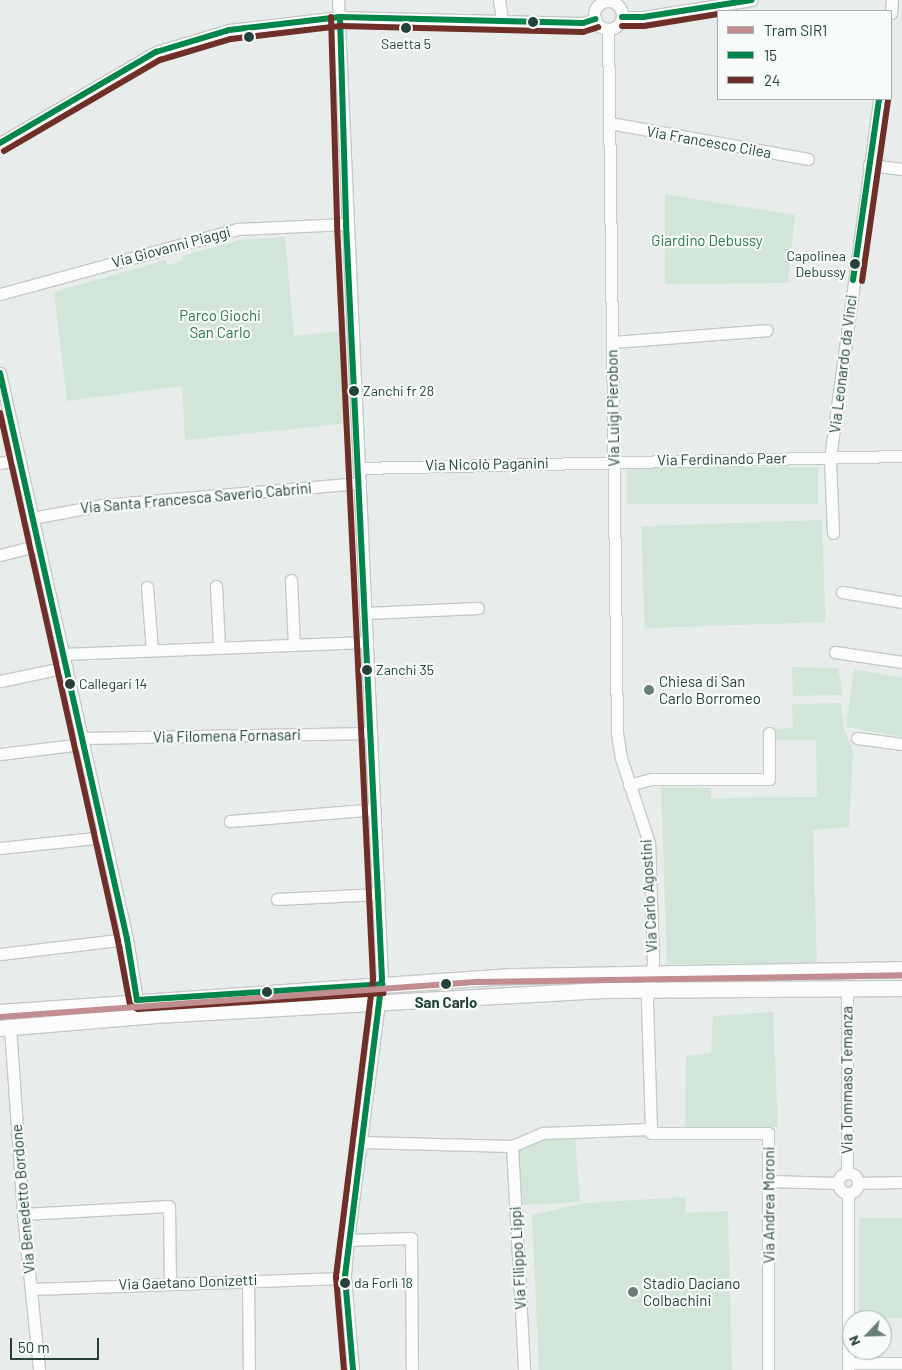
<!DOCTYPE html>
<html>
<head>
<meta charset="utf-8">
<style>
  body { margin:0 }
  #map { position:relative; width:902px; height:1370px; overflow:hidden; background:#e8edeb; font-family:Barlow,sans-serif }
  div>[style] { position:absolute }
  .green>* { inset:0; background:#d1e6d8; transform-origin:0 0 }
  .roads { filter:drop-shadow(1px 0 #c5cac8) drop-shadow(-1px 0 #c5cac8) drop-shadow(0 1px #c5cac8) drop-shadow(0 -1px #c5cac8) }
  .minor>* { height:11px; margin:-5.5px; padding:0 5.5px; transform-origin:5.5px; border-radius:5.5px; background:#fcfcfc }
  .minor>.ring { margin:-5.5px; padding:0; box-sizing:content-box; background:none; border:11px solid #fcfcfc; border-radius:50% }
  .tertiary>* { height:15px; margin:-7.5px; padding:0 7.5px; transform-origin:7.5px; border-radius:7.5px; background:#fcfcfc }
  .bus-1>* { height:6px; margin:-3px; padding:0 3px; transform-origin:3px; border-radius:3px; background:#00854a }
  .bus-2>* { height:6px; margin:-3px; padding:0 3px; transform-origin:3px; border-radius:3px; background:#6f2f26 }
  .tram-1>* { height:6px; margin:-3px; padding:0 3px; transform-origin:3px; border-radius:3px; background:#c18d90 }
  .dots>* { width:14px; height:14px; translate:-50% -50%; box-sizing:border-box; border:2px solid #f7fbf9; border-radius:50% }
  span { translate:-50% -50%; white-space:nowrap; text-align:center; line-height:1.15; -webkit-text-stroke:4.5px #f7fbf9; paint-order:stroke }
  .bus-label { font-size:14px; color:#24423a }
  .right { translate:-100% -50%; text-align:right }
  .left { translate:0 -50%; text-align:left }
  .street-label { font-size:15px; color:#24423a }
  .park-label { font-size:15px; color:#2d7a4b }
  .poi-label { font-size:15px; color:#24423a }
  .stop-label { font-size:15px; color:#24423a; font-weight:700 }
  .legend { position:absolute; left:717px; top:10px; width:175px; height:90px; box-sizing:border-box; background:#f7fbf9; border:1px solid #a3b1ad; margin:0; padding:6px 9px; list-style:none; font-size:15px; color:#24423a }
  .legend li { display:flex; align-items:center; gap:10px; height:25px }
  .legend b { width:25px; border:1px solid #a3b1ad }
  .north { position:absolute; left:842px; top:1310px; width:50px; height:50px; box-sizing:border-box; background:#f7fbf9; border:1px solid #a3b1ad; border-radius:50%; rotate:246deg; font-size:14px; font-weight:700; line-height:20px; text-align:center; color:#24423a }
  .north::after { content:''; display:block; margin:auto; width:18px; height:22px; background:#697e78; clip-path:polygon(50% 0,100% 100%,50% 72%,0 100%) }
  .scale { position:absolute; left:10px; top:1338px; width:89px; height:22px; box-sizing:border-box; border:2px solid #24423a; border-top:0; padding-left:6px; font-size:15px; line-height:18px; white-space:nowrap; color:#24423a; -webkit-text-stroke:4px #f7fbf9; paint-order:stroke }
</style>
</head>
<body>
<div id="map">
  <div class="green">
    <div style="clip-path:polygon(665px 194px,795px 215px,788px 283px,665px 284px)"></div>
    <div style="clip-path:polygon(285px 237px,294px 336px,344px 331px,350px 423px,185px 440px,182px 386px,67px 401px,54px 292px,166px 260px,167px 265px,183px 261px,182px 256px,239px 240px)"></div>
    <div style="left:818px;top:467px;width:37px;height:191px;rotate:90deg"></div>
    <div style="left:822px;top:520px;width:102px;height:181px;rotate:88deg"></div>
    <div style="clip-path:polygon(792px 667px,838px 668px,843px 695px,793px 696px)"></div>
    <div style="clip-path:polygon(854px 669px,902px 678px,902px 737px,846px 727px)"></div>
    <div style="clip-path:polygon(841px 703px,844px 729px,853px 751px,849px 827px,813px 830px,817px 963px,667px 964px,661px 787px,711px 788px,711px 798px,817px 797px,816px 740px,773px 740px,773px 729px,793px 728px,792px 704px)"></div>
    <div style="clip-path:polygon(773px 1012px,778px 1127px,685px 1129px,686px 1056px,711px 1053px,713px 1016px)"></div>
    <div style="clip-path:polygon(575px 1137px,580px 1202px,521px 1205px,518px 1150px,542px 1138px)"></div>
    <div style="clip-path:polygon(685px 1197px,686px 1213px,728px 1211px,732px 1370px,539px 1370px,532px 1215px,585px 1203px)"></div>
    <div style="left:859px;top:1218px;width:43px;height:100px"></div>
  </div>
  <div class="roads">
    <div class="minor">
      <div style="left:338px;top:0;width:980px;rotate:87.43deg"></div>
      <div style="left:382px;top:979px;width:263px;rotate:97.4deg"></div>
      <div style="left:348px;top:1240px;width:38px;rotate:95deg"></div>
      <div style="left:345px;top:1278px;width:92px;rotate:85deg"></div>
      <div style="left:499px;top:0;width:20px;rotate:81deg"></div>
      <div class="ring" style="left:594px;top:1px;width:17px;height:17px"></div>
      <div style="left:891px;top:13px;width:13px;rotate:-86deg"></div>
      <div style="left:622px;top:17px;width:21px"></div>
      <div style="left:643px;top:17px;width:110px;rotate:-8.9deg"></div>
      <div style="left:610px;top:123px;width:201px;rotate:10.3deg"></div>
      <div style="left:0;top:143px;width:181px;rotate:-30.3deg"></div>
      <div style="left:156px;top:52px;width:76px;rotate:-16.8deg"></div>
      <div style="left:229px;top:30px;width:112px;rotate:-6.7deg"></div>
      <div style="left:340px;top:17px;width:243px;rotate:1.4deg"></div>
      <div style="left:583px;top:23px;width:13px;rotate:-18deg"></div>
      <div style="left:869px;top:165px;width:33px;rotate:7deg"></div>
      <div style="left:0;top:294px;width:246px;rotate:-15.3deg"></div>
      <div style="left:237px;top:229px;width:109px;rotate:-2.6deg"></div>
      <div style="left:612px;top:342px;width:155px;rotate:-4.4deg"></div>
      <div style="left:0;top:373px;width:580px;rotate:77.35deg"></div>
      <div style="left:127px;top:939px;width:62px;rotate:80.7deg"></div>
      <div style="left:0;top:463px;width:19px;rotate:-12deg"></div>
      <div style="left:360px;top:468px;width:542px;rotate:-1.27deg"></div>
      <div style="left:32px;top:518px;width:71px;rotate:-10.5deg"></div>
      <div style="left:102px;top:505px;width:259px;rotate:-4.9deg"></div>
      <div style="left:833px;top:533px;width:75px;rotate:-92.3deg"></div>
      <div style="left:830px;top:458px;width:362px;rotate:-82.2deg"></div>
      <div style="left:0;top:555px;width:40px;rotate:-14.4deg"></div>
      <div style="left:291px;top:580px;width:65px;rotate:87.4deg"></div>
      <div style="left:216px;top:586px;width:62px;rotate:87.2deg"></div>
      <div style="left:147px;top:587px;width:63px;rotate:85.5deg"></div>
      <div style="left:842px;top:592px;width:61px;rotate:9.5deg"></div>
      <div style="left:365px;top:613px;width:113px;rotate:-2.5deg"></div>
      <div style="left:835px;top:652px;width:68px;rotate:8.5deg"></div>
      <div style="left:64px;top:654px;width:302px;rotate:-2.3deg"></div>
      <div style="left:0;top:681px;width:68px;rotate:-11.8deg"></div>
      <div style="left:82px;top:738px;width:289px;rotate:-1deg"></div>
      <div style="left:857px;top:738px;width:45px;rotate:7.6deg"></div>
      <div style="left:0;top:754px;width:84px;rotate:-6.9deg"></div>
      <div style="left:629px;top:785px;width:23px;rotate:-15deg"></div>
      <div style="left:651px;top:779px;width:118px"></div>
      <div style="left:769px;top:779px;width:46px;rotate:-90deg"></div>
      <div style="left:230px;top:821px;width:145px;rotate:-4.7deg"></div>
      <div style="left:0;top:848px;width:105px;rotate:-6deg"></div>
      <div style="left:277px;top:899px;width:102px;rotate:-2.8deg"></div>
      <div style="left:0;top:954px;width:128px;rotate:-6.7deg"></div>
      <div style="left:847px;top:986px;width:187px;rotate:90deg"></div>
      <div style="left:10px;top:1027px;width:187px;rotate:86deg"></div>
      <div style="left:23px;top:1214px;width:157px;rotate:84.1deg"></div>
      <div style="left:651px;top:1133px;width:117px"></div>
      <div style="left:768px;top:1133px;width:237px;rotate:90deg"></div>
      <div style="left:360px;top:1142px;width:152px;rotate:1.5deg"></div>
      <div style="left:512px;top:1146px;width:34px;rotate:-23deg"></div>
      <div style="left:543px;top:1133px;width:108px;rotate:-2.1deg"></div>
      <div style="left:651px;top:1129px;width:129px;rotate:-91.8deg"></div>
      <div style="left:647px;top:1000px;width:39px;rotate:-81deg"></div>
      <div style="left:653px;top:961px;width:118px;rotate:-91.9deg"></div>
      <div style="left:649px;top:843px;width:89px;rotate:-108.2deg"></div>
      <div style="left:621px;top:758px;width:26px;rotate:-99deg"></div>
      <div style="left:617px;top:732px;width:703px;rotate:-90.73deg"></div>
      <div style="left:512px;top:1146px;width:224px;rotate:86.9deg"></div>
      <div class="ring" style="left:838px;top:1173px;width:9px;height:9px"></div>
      <div style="left:770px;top:1181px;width:68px;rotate:1.7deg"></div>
      <div style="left:859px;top:1183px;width:43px;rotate:-1.3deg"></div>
      <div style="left:848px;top:1193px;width:177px;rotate:90deg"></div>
      <div style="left:23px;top:1214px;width:146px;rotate:-3.1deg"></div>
      <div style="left:169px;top:1206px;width:77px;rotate:89.3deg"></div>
      <div style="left:348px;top:1240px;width:63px;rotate:-1.8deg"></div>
      <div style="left:411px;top:1238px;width:132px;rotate:89.6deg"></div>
      <div style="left:248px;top:1280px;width:90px;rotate:89.4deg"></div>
      <div style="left:31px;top:1289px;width:314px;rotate:-2deg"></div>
      <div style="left:848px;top:1363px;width:54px"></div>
    </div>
    <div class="tertiary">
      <div style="left:0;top:1012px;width:512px;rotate:-4.03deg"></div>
      <div style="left:511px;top:976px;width:391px;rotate:-1deg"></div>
      <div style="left:0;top:1028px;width:156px;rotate:-4.8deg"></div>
      <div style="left:155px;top:1015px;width:453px;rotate:-3.2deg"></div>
      <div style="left:607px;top:990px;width:295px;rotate:-0.4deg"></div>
    </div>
  </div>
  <div class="bus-1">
    <div style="left:340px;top:17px;width:207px;rotate:88.3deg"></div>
    <div style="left:346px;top:224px;width:756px;rotate:87.27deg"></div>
    <div style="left:382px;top:979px;width:301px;rotate:97.1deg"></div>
    <div style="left:345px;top:1278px;width:92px;rotate:85deg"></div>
    <div style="left:622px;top:17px;width:21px"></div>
    <div style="left:643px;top:17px;width:110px;rotate:-8.9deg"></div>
    <div style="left:0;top:143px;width:181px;rotate:-30.3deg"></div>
    <div style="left:156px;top:52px;width:76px;rotate:-16.8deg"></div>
    <div style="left:229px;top:30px;width:112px;rotate:-6.7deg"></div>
    <div style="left:340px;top:17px;width:243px;rotate:1.4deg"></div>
    <div style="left:583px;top:23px;width:13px;rotate:-18deg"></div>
    <div style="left:853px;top:280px;width:183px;rotate:-81.8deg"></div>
    <div style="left:0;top:373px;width:580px;rotate:77.35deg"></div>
    <div style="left:127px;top:939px;width:62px;rotate:80.7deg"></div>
    <div style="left:137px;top:1000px;width:246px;rotate:-3.7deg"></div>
  </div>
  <div class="bus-2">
    <div style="left:331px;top:17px;width:207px;rotate:88.3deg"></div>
    <div style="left:337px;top:224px;width:756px;rotate:87.27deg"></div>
    <div style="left:373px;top:979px;width:300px;rotate:97.1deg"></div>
    <div style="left:336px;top:1277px;width:93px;rotate:85.1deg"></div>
    <div style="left:622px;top:26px;width:22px"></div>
    <div style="left:644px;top:26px;width:75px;rotate:-9.2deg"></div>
    <div style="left:4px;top:151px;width:181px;rotate:-30.3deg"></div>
    <div style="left:160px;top:60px;width:74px;rotate:-16.5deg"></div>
    <div style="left:231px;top:39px;width:110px;rotate:-6.8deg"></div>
    <div style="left:340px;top:26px;width:243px;rotate:1.4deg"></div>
    <div style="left:583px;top:32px;width:16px;rotate:-18deg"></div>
    <div style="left:862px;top:281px;width:183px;rotate:-81.8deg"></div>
    <div style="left:0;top:413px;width:541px;rotate:77.4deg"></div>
    <div style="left:118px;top:941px;width:65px;rotate:79.4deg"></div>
    <div style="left:130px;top:1005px;width:9px;rotate:27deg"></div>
    <div style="left:138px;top:1009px;width:246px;rotate:-3.7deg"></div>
  </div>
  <div class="tram-1">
    <div style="left:0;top:1017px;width:480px;rotate:-4.2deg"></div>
    <div style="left:479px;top:982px;width:423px;rotate:-0.9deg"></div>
  </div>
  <div class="dots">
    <div style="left:533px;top:22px;background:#24423a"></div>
    <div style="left:406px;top:28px;background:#24423a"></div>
    <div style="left:249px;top:37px;background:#24423a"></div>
    <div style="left:855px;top:264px;background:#24423a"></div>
    <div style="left:354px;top:391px;background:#24423a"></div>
    <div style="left:367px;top:670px;background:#24423a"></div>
    <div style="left:70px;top:684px;background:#24423a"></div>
    <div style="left:649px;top:690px;background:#697e78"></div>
    <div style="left:446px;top:984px;background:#24423a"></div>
    <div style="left:267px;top:992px;background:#24423a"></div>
    <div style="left:345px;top:1283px;background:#24423a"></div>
    <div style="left:633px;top:1292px;background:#697e78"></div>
  </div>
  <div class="bus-label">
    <span style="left:406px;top:44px">Saetta 5</span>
    <span class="right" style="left:846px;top:264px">Capolinea<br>Debussy</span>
    <span class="left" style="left:363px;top:391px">Zanchi fr 28</span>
    <span class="left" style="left:376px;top:670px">Zanchi 35</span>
    <span class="left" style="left:79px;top:684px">Callegari 14</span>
    <span class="left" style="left:354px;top:1283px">da Forlì 18</span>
  </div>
  <div class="street-label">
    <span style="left:709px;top:142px;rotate:10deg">Via Francesco Cilea</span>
    <span style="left:171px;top:247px;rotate:-15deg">Via Giovanni Piaggi</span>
    <span style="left:843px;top:364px;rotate:-83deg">Via Leonardo da Vinci</span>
    <span style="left:613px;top:408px;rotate:-91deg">Via Luigi Pierobon</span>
    <span style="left:722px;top:459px;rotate:-1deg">Via Ferdinando Paer</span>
    <span style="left:487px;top:464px;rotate:-1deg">Via Nicolò Paganini</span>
    <span style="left:196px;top:498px;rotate:-5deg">Via Santa Francesca Saverio Cabrini</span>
    <span style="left:227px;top:736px;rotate:-1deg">Via Filomena Fornasari</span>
    <span style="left:649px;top:896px;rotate:-93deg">Via Carlo Agostini</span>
    <span style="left:847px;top:1080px;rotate:-90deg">Via Tommaso Temanza</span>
    <span style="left:23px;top:1199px;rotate:-95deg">Via Benedetto Bordone</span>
    <span style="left:769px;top:1205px;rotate:-90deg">Via Andrea Moroni</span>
    <span style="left:518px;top:1258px;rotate:-93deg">Via Filippo Lippi</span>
    <span style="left:188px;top:1282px;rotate:-2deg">Via Gaetano Donizetti</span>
  </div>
  <div class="park-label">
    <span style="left:707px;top:241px">Giardino Debussy</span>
    <span style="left:220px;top:324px">Parco Giochi<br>San Carlo</span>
  </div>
  <div class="poi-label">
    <span class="left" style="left:659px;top:690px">Chiesa di San<br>Carlo Borromeo</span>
    <span class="left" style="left:643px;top:1292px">Stadio Daciano<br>Colbachini</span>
  </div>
  <div class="stop-label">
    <span style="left:446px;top:1003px">San Carlo</span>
  </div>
  <ul class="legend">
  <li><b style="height:6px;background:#c18d90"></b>Tram SIR1</li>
  <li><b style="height:6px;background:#00854a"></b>15</li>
  <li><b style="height:6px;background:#6f2f26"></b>24</li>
  </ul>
  <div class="north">N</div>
  <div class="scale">50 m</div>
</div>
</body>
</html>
